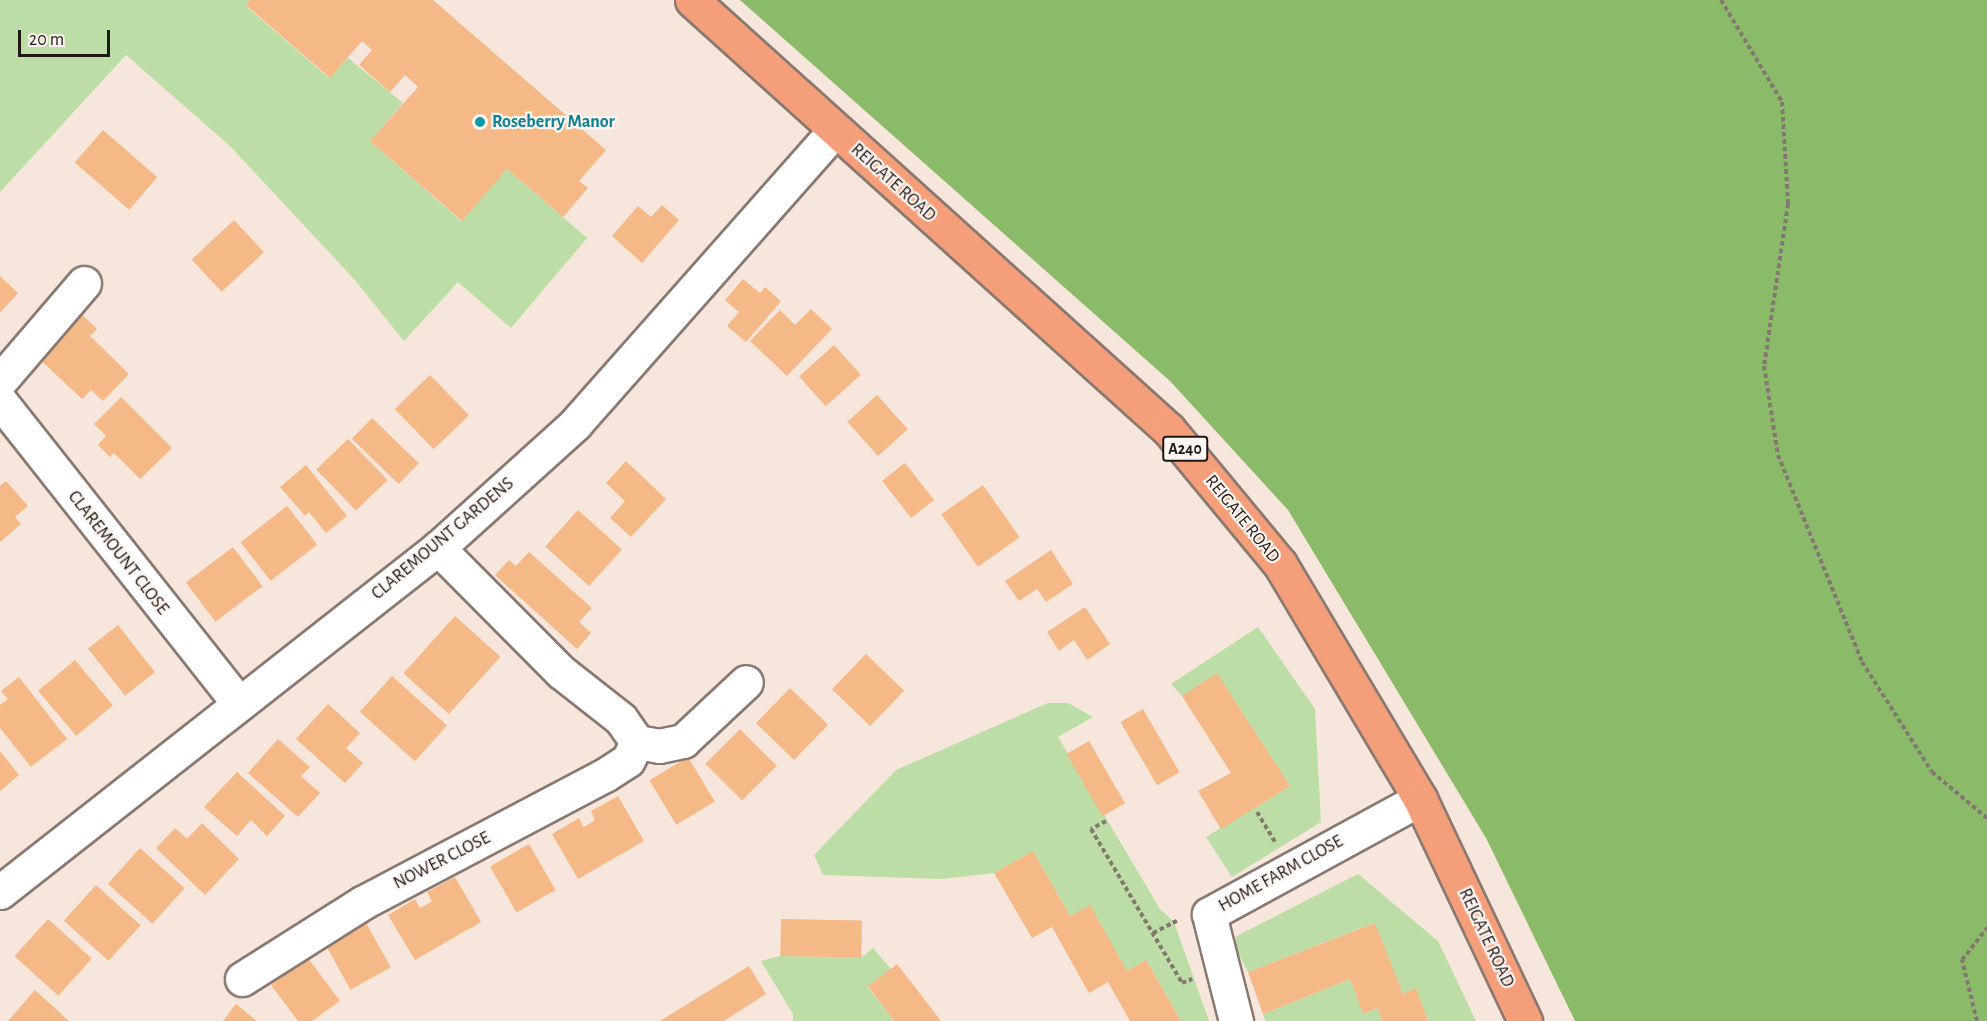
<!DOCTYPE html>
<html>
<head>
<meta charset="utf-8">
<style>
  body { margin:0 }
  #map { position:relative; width:1987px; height:1021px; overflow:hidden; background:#f7e6db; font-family:"Alegreya Sans",sans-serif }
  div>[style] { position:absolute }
  .green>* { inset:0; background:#bddda7 }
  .forest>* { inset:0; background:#8bba69 }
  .building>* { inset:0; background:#f5b987; transform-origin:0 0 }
  .path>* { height:4px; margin-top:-2px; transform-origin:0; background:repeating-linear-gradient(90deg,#837870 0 4.5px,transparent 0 7.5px) }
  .roads { filter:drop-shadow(2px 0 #897970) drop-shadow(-2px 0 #897970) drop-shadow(0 2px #897970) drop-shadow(0 -2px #897970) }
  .minor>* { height:33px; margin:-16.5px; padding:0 16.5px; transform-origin:16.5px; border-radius:16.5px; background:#fff }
  .highway>* { height:33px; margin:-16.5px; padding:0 16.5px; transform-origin:16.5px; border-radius:16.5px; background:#f59f7a }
  .dots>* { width:16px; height:16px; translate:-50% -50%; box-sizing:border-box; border:3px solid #fcf5f1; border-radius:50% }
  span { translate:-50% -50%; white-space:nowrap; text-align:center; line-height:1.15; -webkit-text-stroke:4.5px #fcf5f1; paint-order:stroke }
  .shield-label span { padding:2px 4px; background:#fcf5f1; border:2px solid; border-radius:4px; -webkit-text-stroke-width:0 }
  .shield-label { font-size:16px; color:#1f1915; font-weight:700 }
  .culture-label { font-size:18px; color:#0d838f; font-weight:700 }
  .left { translate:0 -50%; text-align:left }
  .street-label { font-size:18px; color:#1f1915 }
  .scale { position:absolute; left:18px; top:30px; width:92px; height:27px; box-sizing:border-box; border:3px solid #1f1915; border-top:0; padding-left:8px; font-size:18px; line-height:21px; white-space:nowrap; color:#1f1915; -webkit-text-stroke:4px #fcf5f1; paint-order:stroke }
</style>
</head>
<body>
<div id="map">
  <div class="green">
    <div style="clip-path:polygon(0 0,250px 0,246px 6px,329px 78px,348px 58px,403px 103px,370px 141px,461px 221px,507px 169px,587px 238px,511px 328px,458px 282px,404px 341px,354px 279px,230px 146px,126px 55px,0 192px)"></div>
    <div style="clip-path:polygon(1258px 627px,1315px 709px,1321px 822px,1232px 877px,1206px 837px,1290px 786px,1217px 674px,1182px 696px,1171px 684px)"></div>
    <div style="clip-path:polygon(1048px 703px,1068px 703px,1093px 717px,1058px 737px,1160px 909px,1174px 922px,1209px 1021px,1181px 1021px,1146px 960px,1127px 971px,1070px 916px,1033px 851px,994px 873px,942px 879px,823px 875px,814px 855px,896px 770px)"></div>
    <div style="clip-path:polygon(1358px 874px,1438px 941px,1476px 1021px,1428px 1021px,1416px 989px,1403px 994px,1374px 923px,1248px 972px,1231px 939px)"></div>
    <div style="clip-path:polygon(873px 948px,891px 969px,868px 987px,894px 1021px,793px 1021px,793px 1014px,761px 961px,780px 956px,862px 957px)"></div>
    <div style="clip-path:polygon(1350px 979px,1364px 1014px,1378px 1008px,1382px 1021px,1265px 1021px,1263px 1014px)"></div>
  </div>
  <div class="forest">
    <div style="clip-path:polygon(740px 0,1987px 0,1987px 1021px,1575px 1021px,1486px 838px,1288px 510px,1170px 381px)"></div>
  </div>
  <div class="building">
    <div style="clip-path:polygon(250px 0,433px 0,606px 150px,579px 181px,588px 188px,563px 217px,507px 169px,462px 221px,370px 141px,418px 87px,405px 75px,390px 92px,359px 65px,372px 50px,362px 41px,330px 78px,246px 5px)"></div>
    <div style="left:103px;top:130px;width:72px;height:43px;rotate:41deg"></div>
    <div style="clip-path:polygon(662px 205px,679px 220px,642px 263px,612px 236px,638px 206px,651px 217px)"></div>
    <div style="left:234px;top:220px;width:44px;height:58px;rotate:47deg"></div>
    <div style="clip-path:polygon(0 276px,18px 293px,0 313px)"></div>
    <div style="clip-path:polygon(743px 279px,760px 293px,765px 287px,781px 301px,746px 342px,727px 326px,739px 312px,725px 300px)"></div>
    <div style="clip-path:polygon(75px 308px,97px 329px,90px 336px,129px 374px,103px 401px,91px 390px,82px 399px,33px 353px)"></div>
    <div style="clip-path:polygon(811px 309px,832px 329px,787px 376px,750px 341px,780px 310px,795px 325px)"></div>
    <div style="left:834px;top:345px;width:40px;height:47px;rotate:48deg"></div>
    <div style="left:430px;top:375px;width:56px;height:49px;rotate:46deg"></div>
    <div style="left:877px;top:395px;width:46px;height:40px;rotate:48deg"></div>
    <div style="clip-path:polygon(121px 397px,172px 448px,140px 479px,114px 453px,110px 457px,98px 445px,106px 436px,94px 424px)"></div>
    <div style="left:372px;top:418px;width:65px;height:29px;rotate:44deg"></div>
    <div style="left:348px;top:439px;width:57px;height:44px;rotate:46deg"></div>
    <div style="clip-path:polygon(626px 461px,666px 499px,631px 537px,610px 518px,625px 501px,606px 483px)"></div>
    <div style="left:905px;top:463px;width:47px;height:29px;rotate:52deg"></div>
    <div style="clip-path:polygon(306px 465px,347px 516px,326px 533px,309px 512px,305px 516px,280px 487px)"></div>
    <div style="clip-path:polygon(6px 481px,28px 506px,15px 517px,21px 524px,0 542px,0 486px)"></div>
    <div style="left:983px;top:485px;width:64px;height:51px;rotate:55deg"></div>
    <div style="left:287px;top:506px;width:49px;height:59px;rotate:52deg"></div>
    <div style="left:578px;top:510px;width:59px;height:49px;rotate:42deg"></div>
    <div style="left:233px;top:547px;width:49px;height:59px;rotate:53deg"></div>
    <div style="clip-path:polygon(1051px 550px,1073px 584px,1046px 602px,1037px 589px,1019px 601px,1005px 581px)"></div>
    <div style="clip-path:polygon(529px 552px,592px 608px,579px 622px,591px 633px,577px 649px,495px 575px,509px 560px,516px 566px)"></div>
    <div style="clip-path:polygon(1085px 607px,1110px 644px,1087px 660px,1074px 640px,1059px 651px,1047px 632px)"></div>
    <div style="left:455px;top:616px;width:61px;height:77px;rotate:42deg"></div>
    <div style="left:118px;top:625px;width:60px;height:38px;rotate:52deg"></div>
    <div style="left:866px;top:654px;width:53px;height:49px;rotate:44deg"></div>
    <div style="left:75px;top:660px;width:59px;height:48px;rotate:50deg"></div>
    <div style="clip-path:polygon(1217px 673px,1290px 786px,1221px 829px,1198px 791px,1231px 773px,1182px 696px)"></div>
    <div style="left:392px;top:676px;width:74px;height:48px;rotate:42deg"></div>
    <div style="clip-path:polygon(19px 677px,67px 739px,31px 767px,0 728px,0 705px,8px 699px,1px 691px)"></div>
    <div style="left:790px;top:688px;width:53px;height:49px;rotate:44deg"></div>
    <div style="clip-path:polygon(328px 704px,360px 733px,346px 748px,363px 763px,345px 783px,296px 739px)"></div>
    <div style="left:1143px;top:709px;width:73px;height:26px;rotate:60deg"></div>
    <div style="left:740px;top:729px;width:52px;height:49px;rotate:45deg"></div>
    <div style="clip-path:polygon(278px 739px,310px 767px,301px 776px,320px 793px,298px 817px,248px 773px)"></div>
    <div style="left:1089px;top:741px;width:72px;height:26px;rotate:60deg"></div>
    <div style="clip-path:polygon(0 751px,19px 775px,0 791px)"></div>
    <div style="left:688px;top:757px;width:52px;height:45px;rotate:59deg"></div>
    <div style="clip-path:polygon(237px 772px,285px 816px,267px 836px,251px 820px,237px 836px,204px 807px)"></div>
    <div style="clip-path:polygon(618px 796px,644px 841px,578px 879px,552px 834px,579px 818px,583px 827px,589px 824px,595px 820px,591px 811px)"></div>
    <div style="clip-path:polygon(202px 823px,239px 859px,205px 895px,156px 848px,175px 828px,187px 839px)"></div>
    <div style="left:529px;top:844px;width:53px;height:45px;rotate:60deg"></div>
    <div style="left:140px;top:848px;width:60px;height:48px;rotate:42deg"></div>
    <div style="clip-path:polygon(1033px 851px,1070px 916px,1090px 905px,1127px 971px,1146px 960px,1181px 1021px,1130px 1021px,1108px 982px,1089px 993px,1052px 927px,1032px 938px,994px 873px)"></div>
    <div style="clip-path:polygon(455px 877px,481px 922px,415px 960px,388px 915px,415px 899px,420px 908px,426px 905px,432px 901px,427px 892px)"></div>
    <div style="left:96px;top:885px;width:60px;height:48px;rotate:42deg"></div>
    <div style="left:48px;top:919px;width:59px;height:50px;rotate:42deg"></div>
    <div style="left:781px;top:919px;width:81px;height:37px;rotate:1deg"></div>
    <div style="left:365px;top:921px;width:53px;height:46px;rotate:61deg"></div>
    <div style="clip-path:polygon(1375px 923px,1403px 994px,1416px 988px,1428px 1021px,1382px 1021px,1378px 1008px,1363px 1014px,1350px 979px,1263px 1014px,1248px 972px)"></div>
    <div style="clip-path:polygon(308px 958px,340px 1001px,312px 1021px,298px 1021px,271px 985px)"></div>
    <div style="clip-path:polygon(897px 964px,921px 995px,941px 1021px,894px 1021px,882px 1005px,868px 986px)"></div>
    <div style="clip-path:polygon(749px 966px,766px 994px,724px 1021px,660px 1021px)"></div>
    <div style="clip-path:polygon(35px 990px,69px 1021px,8px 1021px)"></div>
    <div style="clip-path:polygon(236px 1004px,257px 1021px,223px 1021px)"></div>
  </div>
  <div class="path">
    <div style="left:1721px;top:0;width:119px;rotate:59.1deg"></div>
    <div style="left:1782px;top:102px;width:102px;rotate:86.6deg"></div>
    <div style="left:1788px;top:204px;width:164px;rotate:98.4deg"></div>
    <div style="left:1764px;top:366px;width:90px;rotate:81.1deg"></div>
    <div style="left:1778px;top:455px;width:223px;rotate:67.9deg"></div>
    <div style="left:1862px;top:662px;width:130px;rotate:57.5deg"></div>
    <div style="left:1932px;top:772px;width:72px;rotate:39.9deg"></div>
    <div style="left:1257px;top:812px;width:35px;rotate:59deg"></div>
    <div style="left:1106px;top:821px;width:17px;rotate:152deg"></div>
    <div style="left:1091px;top:829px;width:179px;rotate:59.4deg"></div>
    <div style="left:1182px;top:983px;width:11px;rotate:-22deg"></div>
    <div style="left:1153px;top:933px;width:30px;rotate:-27deg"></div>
    <div style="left:1977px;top:1021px;width:63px;rotate:-103.8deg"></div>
    <div style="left:1962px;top:960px;width:41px;rotate:-52deg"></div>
  </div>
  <div class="roads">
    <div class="minor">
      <div style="left:0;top:381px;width:129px;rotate:-49.4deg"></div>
      <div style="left:0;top:401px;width:386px;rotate:51.7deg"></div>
      <div style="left:637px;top:742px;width:22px;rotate:10deg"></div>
      <div style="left:659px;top:746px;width:25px;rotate:-12deg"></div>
      <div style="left:683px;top:741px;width:86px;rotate:-43.1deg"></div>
      <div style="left:0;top:892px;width:557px;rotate:-38.15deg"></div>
      <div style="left:438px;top:548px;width:185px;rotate:-42.1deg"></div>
      <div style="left:575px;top:424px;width:392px;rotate:-48.5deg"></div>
      <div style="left:242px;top:979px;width:142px;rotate:-32.3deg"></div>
      <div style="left:362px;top:903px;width:275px;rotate:-27.8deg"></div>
      <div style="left:605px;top:775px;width:27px;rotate:-33deg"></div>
      <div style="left:628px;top:760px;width:20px;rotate:-63deg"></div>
      <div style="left:637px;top:742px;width:28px;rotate:-125deg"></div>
      <div style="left:621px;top:719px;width:76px;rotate:-141.9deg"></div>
      <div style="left:561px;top:672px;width:175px;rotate:-134.8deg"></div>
      <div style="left:1236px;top:1021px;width:110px;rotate:-104.2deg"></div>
      <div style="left:1209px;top:914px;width:240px;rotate:-28.6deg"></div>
    </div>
    <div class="highway">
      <div style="left:692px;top:0;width:642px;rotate:42.03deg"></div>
      <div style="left:1169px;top:430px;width:174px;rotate:50.4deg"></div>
      <div style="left:1280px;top:564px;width:274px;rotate:59.2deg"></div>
      <div style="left:1420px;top:799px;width:246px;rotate:64.7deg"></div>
    </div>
  </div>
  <div class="dots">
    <div style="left:480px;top:122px;background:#0f9aa8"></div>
  </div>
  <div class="shield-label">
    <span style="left:1185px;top:449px">A240</span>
  </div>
  <div class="culture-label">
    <span class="left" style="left:492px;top:122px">Roseberry Manor</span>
  </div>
  <div class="street-label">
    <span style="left:893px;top:183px;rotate:42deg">REIGATE ROAD</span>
    <span style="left:1242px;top:519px;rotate:51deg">REIGATE ROAD</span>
    <span style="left:443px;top:539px;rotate:-40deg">CLAREMOUNT GARDENS</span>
    <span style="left:118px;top:553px;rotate:52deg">CLAREMOUNT CLOSE</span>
    <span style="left:442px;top:861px;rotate:-27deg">NOWER CLOSE</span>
    <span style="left:1281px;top:874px;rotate:-29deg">HOME FARM CLOSE</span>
    <span style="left:1486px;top:938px;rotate:65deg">REIGATE ROAD</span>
  </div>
  <div class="scale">20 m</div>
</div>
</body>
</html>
